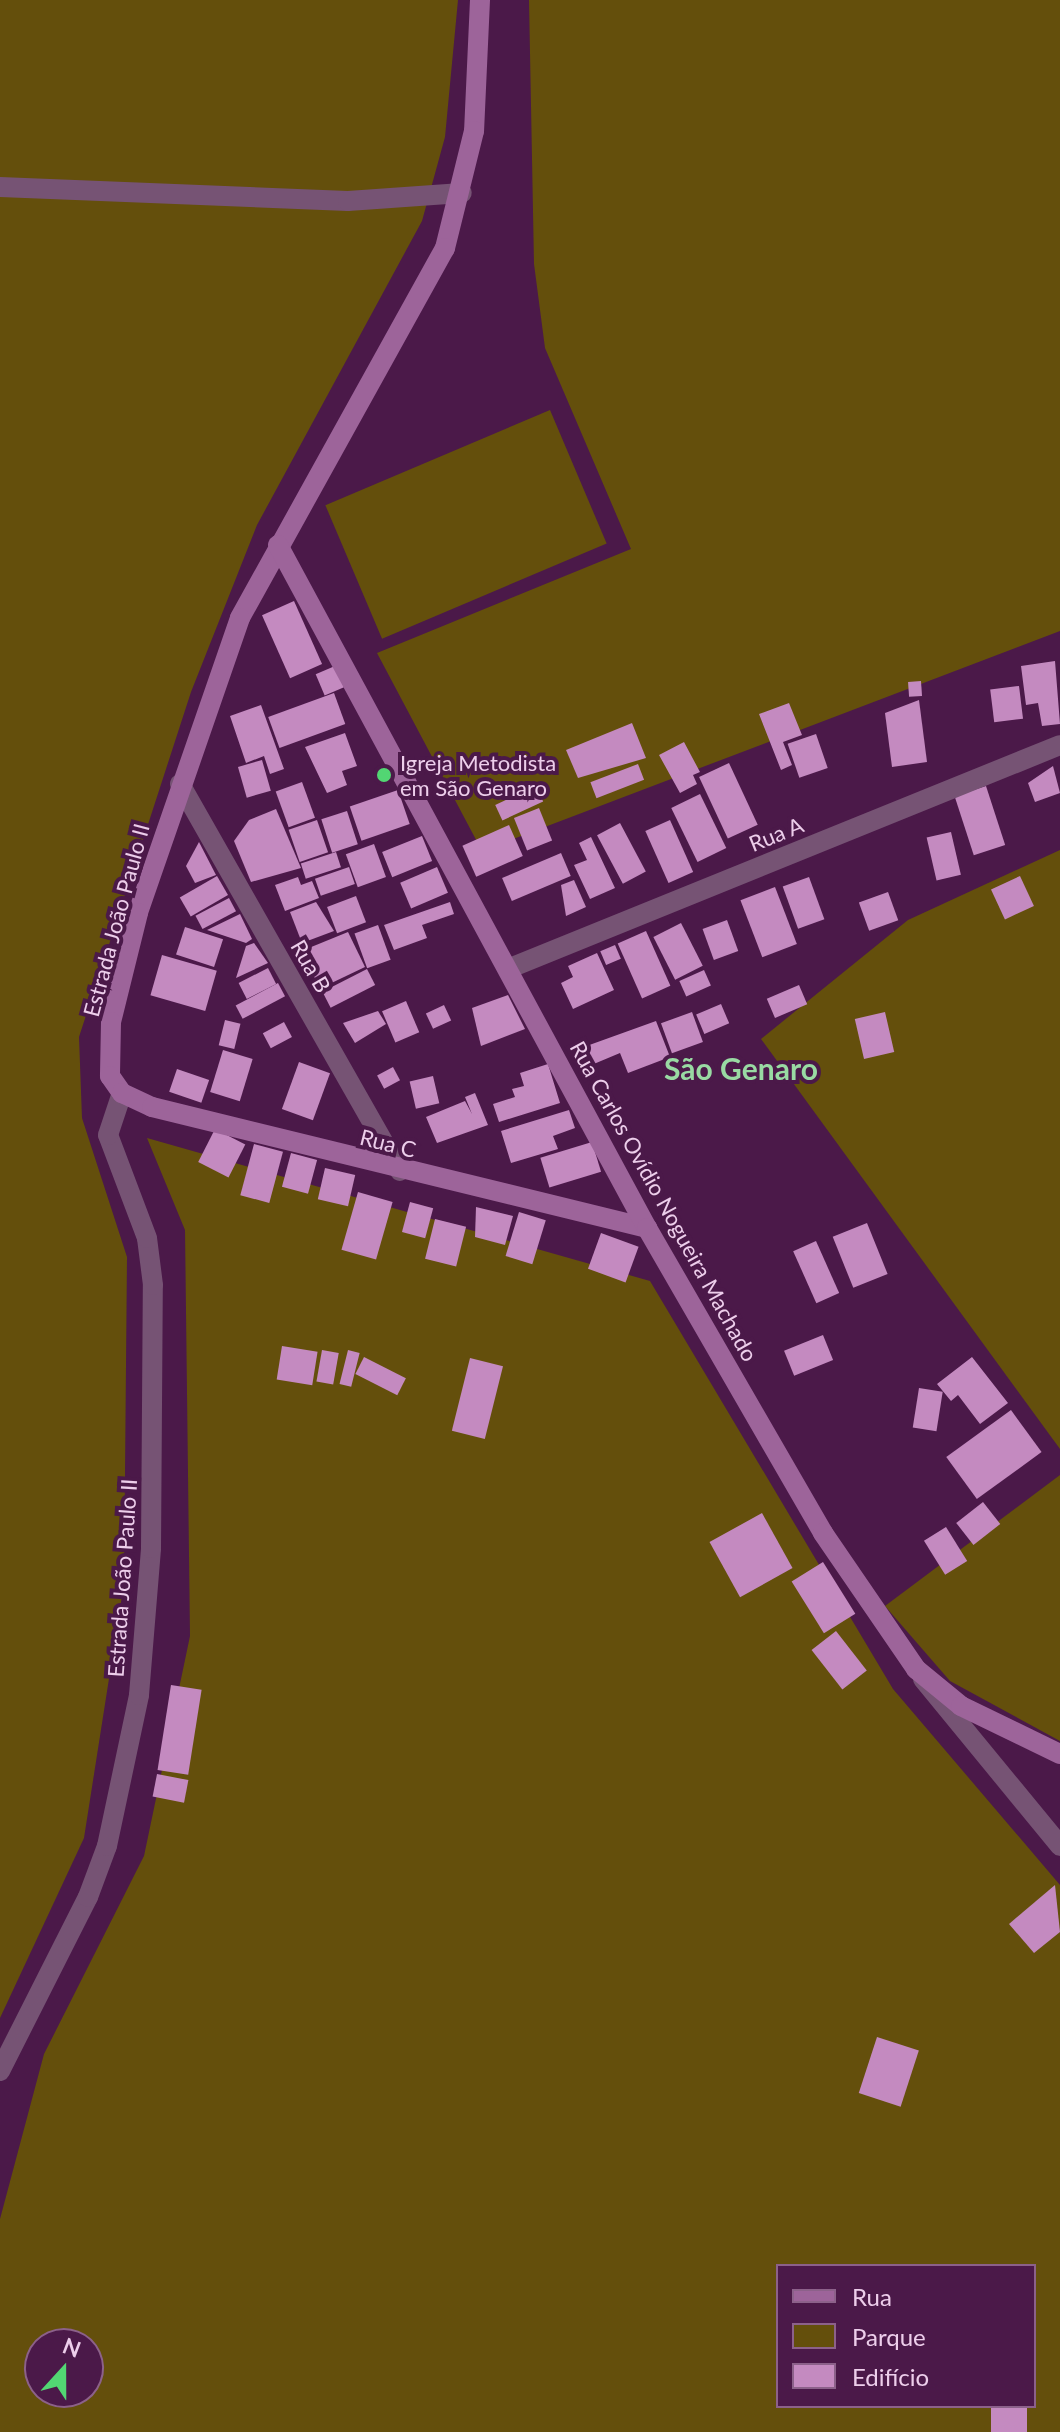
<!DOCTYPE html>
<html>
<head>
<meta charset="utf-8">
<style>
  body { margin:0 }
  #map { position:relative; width:1060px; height:2432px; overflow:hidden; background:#4b1949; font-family:Lato,sans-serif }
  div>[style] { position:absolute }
  .green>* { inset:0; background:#644f0c; transform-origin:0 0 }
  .building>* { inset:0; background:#c48ac0; transform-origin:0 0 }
  .street>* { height:20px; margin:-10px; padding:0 10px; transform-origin:10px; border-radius:10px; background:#765374 }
  .secondary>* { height:20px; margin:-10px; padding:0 10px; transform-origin:10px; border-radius:10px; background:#9d649a }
  .dots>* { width:22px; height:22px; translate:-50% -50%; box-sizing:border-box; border:4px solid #4b1949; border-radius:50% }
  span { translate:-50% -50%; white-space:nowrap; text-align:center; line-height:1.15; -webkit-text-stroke:8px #4b1949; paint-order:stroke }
  .poi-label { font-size:22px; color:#edceeb }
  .left { translate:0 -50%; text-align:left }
  .street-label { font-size:22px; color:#edceeb }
  .district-label { font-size:30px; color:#99daa3; font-weight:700 }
  .legend { position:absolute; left:776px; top:2264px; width:260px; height:144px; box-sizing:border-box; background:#4b1949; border:2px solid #8c618a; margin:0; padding:10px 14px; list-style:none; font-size:24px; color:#edceeb }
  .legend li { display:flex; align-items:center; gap:16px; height:40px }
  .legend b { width:40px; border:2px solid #8c618a }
  .north { position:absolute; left:24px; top:2328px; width:80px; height:80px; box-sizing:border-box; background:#4b1949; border:2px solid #8c618a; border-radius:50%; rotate:21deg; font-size:22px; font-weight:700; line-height:32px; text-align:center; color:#edceeb }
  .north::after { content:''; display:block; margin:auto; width:28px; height:36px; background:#52d673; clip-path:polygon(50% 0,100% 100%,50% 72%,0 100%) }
</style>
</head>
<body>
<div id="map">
  <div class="green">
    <div style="clip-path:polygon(0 0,458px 0,445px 137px,422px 221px,257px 525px,191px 692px,79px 1037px,82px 1118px,127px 1257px,124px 1583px,84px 1838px,0 2018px)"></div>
    <div style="clip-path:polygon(529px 0,1060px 0,1060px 631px,482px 851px,377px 653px,631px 549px,545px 348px,534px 264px)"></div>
    <div style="left:550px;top:410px;width:145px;height:244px;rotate:67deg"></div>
    <div style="clip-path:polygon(1060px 850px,1060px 1449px,761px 1039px,908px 920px)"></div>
    <div style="clip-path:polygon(evenodd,147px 1138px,650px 1281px,893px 1689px,1060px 1885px,1060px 2432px,0 2432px,0 2219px,44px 2054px,144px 1856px,190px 1636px,185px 1230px,147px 1138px,778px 2266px,1034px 2266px,1034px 2406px,778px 2406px,778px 2266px,147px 1138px,40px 2344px,88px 2344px,88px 2392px,40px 2392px,40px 2344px)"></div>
    <div style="clip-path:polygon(1060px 1475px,1060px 1741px,950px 1681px,885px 1606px)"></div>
  </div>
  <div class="building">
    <div style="left:294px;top:601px;width:69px;height:35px;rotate:66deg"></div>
    <div style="clip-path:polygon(1055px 661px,1060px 724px,1042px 726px,1038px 703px,1026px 705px,1021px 666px)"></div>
    <div style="left:335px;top:666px;width:23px;height:21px;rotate:67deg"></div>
    <div style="left:921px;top:681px;width:15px;height:13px;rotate:86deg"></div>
    <div style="left:1019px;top:686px;width:33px;height:29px;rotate:83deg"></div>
    <div style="left:334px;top:693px;width:33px;height:70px;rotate:70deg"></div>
    <div style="clip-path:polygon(919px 700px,927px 762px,892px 767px,885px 713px)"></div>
    <div style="clip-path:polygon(789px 703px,802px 735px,783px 742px,792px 765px,781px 770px,759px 714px)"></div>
    <div style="clip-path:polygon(261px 705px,284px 769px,270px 774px,264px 756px,246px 763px,230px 716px)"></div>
    <div style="clip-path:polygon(632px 723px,646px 758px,578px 778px,566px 750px)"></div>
    <div style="clip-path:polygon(345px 733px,357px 766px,342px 771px,347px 785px,327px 793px,305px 747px)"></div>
    <div style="left:816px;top:734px;width:36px;height:30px;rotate:71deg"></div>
    <div style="clip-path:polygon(684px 742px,700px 772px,693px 775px,697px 784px,680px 793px,659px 755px)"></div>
    <div style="left:262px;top:760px;width:32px;height:25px;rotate:74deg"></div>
    <div style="left:729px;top:763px;width:68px;height:33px;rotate:65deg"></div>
    <div style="left:638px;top:764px;width:17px;height:51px;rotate:69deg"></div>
    <div style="clip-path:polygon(1053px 766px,1060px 793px,1035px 802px,1028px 783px)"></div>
    <div style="left:302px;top:782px;width:38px;height:28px;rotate:70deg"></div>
    <div style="left:536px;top:786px;width:17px;height:45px;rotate:65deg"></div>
    <div style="left:986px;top:786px;width:62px;height:33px;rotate:72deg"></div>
    <div style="left:398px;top:790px;width:36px;height:51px;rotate:71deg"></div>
    <div style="left:700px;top:794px;width:60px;height:32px;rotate:64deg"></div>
    <div style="left:539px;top:808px;width:35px;height:27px;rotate:68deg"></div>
    <div style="clip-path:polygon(276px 809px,301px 868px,251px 882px,234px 841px,249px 820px)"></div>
    <div style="left:347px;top:811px;width:35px;height:27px;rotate:72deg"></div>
    <div style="left:317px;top:820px;width:34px;height:30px;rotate:71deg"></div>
    <div style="left:670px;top:820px;width:57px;height:27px;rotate:66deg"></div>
    <div style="left:620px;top:823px;width:55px;height:26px;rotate:62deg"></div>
    <div style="left:509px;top:825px;width:34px;height:51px;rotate:66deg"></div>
    <div style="left:951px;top:832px;width:44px;height:25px;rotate:77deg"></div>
    <div style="left:422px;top:836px;width:27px;height:43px;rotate:68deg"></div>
    <div style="clip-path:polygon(591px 837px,615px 888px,590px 899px,574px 865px,587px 860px,579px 843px)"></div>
    <div style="clip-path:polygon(199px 842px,216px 875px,195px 883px,186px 866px)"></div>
    <div style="left:374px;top:844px;width:35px;height:30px;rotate:70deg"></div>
    <div style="left:336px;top:852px;width:16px;height:37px;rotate:72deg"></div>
    <div style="left:561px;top:853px;width:25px;height:64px;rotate:67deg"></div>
    <div style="left:349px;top:867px;width:18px;height:36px;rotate:71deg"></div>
    <div style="left:437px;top:867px;width:28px;height:40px;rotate:67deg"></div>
    <div style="left:217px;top:876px;width:22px;height:43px;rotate:60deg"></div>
    <div style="left:1020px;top:876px;width:33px;height:32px;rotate:65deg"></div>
    <div style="clip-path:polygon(298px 877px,301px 885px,312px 881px,319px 898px,285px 911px,275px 885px)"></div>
    <div style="left:809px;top:877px;width:45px;height:28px;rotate:70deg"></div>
    <div style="clip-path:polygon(574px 880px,586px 907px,566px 916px,561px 885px)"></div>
    <div style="left:775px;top:887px;width:61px;height:37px;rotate:69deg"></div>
    <div style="left:888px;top:892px;width:30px;height:31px;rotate:70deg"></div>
    <div style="left:356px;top:896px;width:28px;height:31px;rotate:69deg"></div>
    <div style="left:229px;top:898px;width:15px;height:38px;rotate:62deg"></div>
    <div style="clip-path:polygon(316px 902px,334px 931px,302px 943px,290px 912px)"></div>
    <div style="clip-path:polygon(450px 902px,454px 914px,422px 925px,427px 938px,394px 950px,384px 925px)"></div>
    <div style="clip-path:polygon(240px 914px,252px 939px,246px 943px,207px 930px)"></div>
    <div style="left:727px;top:920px;width:33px;height:26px;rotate:70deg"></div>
    <div style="left:681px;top:923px;width:48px;height:31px;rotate:63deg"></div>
    <div style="left:378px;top:925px;width:37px;height:25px;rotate:70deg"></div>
    <div style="left:185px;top:927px;width:40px;height:29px;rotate:18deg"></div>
    <div style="left:646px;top:931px;width:60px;height:31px;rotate:66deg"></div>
    <div style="clip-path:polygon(348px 932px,365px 967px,321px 988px,299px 952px)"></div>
    <div style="clip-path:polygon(254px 943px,268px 963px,236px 978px,246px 946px)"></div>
    <div style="left:615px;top:945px;width:15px;height:16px;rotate:67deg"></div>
    <div style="clip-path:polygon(597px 953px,614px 990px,573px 1009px,561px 983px,573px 977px,568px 966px)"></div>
    <div style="left:162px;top:955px;width:57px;height:42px;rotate:16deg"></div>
    <div style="left:268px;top:968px;width:18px;height:33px;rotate:63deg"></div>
    <div style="left:367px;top:969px;width:18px;height:50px;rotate:63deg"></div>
    <div style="left:704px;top:970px;width:17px;height:27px;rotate:66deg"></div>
    <div style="left:278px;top:983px;width:15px;height:48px;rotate:62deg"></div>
    <div style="left:799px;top:985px;width:21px;height:35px;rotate:67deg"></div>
    <div style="clip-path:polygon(508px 995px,525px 1029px,481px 1046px,472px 1008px)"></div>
    <div style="left:406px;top:1001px;width:34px;height:26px;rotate:67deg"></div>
    <div style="left:721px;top:1004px;width:21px;height:27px;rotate:67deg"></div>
    <div style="left:444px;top:1005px;width:17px;height:20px;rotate:65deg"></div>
    <div style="clip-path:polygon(378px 1011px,386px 1024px,355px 1043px,343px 1023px)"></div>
    <div style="left:692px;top:1012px;width:32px;height:33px;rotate:70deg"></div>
    <div style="left:885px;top:1012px;width:41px;height:31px;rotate:77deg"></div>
    <div style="left:225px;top:1020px;width:16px;height:26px;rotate:14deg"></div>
    <div style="clip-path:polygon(656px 1021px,670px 1057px,628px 1073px,620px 1053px,589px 1066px,581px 1048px)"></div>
    <div style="left:284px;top:1022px;width:17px;height:24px;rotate:62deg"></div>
    <div style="left:223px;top:1050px;width:31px;height:44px;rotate:17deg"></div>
    <div style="left:299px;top:1062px;width:33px;height:50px;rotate:20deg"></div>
    <div style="clip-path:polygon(548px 1064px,560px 1103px,499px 1122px,493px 1104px,515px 1097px,512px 1089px,524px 1086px,520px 1073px)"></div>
    <div style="left:393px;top:1067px;width:15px;height:18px;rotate:62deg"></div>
    <div style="left:177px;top:1069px;width:34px;height:24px;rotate:19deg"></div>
    <div style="left:433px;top:1076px;width:28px;height:24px;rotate:77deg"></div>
    <div style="clip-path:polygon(475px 1093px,488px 1125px,437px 1143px,426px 1117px,465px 1101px,472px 1114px,465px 1097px)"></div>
    <div style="clip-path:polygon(569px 1110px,575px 1128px,553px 1136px,558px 1149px,511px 1163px,501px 1131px)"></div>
    <div style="left:215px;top:1129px;width:34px;height:37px;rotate:27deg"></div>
    <div style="left:592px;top:1142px;width:31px;height:54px;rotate:73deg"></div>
    <div style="left:254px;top:1144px;width:30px;height:53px;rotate:15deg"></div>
    <div style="left:291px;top:1153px;width:27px;height:35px;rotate:15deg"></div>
    <div style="left:325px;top:1168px;width:31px;height:32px;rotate:13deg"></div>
    <div style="left:358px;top:1192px;width:36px;height:60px;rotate:16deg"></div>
    <div style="left:410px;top:1202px;width:24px;height:31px;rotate:15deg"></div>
    <div style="clip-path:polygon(476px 1207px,513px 1216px,505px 1245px,475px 1237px)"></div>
    <div style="left:519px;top:1212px;width:28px;height:46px;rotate:17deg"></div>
    <div style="left:435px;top:1219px;width:32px;height:41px;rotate:14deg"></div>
    <div style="left:867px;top:1223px;width:55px;height:37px;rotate:68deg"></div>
    <div style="left:601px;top:1233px;width:40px;height:38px;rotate:20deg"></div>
    <div style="left:816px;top:1241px;width:57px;height:25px;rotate:66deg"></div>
    <div style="left:823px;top:1335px;width:27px;height:42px;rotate:68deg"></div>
    <div style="left:282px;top:1346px;width:36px;height:34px;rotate:9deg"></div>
    <div style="left:322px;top:1350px;width:17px;height:32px;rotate:10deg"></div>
    <div style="left:348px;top:1350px;width:12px;height:35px;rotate:14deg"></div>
    <div style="left:364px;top:1357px;width:47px;height:19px;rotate:27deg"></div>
    <div style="clip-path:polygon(972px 1357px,1008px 1403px,980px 1424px,958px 1395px,951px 1401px,937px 1384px)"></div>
    <div style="left:470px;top:1358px;width:34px;height:75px;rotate:14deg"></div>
    <div style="left:919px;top:1388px;width:24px;height:40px;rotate:9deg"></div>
    <div style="left:1011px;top:1410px;width:52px;height:80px;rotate:54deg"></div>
    <div style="left:983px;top:1502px;width:28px;height:34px;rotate:52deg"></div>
    <div style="left:762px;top:1513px;width:63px;height:60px;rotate:61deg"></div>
    <div style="left:946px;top:1527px;width:40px;height:26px;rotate:58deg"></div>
    <div style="left:823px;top:1562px;width:61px;height:37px;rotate:58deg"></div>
    <div style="left:836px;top:1631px;width:50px;height:31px;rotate:52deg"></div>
    <div style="left:171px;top:1685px;width:31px;height:86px;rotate:9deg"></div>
    <div style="left:157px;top:1774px;width:32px;height:23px;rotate:11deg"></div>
    <div style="clip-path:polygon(1055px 1885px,1060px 1932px,1034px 1953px,1009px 1924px)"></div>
    <div style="left:877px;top:2037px;width:44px;height:59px;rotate:18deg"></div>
    <div style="left:991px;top:2406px;width:36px;height:26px"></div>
  </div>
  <div class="street">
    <div style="left:0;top:187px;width:348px;rotate:2.3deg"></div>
    <div style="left:348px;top:201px;width:114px;rotate:-4deg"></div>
    <div style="left:180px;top:784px;width:445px;rotate:60.4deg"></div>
    <div style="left:510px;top:968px;width:593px;rotate:-22.07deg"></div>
    <div style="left:923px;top:1679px;width:216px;rotate:50.6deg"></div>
    <div style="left:0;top:2071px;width:195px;rotate:-63.2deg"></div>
    <div style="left:88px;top:1897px;width:54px;rotate:-69.6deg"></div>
    <div style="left:107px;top:1846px;width:154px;rotate:-78deg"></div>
    <div style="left:139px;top:1695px;width:147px;rotate:-85.3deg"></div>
    <div style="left:151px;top:1548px;width:263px;rotate:-89.6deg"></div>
    <div style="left:153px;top:1285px;width:47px;rotate:-97.3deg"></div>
    <div style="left:147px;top:1238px;width:110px;rotate:-110.7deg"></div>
    <div style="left:108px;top:1135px;width:44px;rotate:-71.6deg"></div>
  </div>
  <div class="secondary">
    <div style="left:480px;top:0;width:131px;rotate:92.6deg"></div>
    <div style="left:474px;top:131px;width:121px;rotate:103.9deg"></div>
    <div style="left:445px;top:248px;width:423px;rotate:119deg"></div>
    <div style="left:240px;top:618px;width:312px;rotate:109.1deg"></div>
    <div style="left:138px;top:913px;width:112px;rotate:103.9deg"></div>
    <div style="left:111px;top:1022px;width:54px;rotate:91.1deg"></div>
    <div style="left:110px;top:1076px;width:21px;rotate:55deg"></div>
    <div style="left:122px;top:1093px;width:33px;rotate:25deg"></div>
    <div style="left:152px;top:1107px;width:510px;rotate:13.74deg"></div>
    <div style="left:278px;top:545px;width:776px;rotate:61.62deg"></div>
    <div style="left:647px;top:1228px;width:352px;rotate:60deg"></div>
    <div style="left:823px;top:1533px;width:165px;rotate:55.6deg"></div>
    <div style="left:916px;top:1669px;width:58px;rotate:39.4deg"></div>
    <div style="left:961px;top:1706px;width:110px;rotate:25.9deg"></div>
  </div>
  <div class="dots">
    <div style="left:384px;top:775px;background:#52d673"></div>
  </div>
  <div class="poi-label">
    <span class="left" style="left:400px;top:775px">Igreja Metodista<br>em São Genaro</span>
  </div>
  <div class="street-label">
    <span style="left:776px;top:834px;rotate:-22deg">Rua A</span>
    <span style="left:116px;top:920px;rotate:-75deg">Estrada João Paulo II</span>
    <span style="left:311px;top:966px;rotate:60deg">Rua B</span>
    <span style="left:388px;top:1143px;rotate:14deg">Rua C</span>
    <span style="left:664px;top:1201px;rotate:61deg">Rua Carlos Ovídio Nogueira Machado</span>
    <span style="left:122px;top:1578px;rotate:-86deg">Estrada João Paulo II</span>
  </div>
  <div class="district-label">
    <span style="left:741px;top:1068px">São Genaro</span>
  </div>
  <ul class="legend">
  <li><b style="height:10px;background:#9d649a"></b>Rua</li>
  <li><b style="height:22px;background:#644f0c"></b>Parque</li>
  <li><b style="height:22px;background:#c48ac0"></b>Edifício</li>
  </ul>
  <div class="north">N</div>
</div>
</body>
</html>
